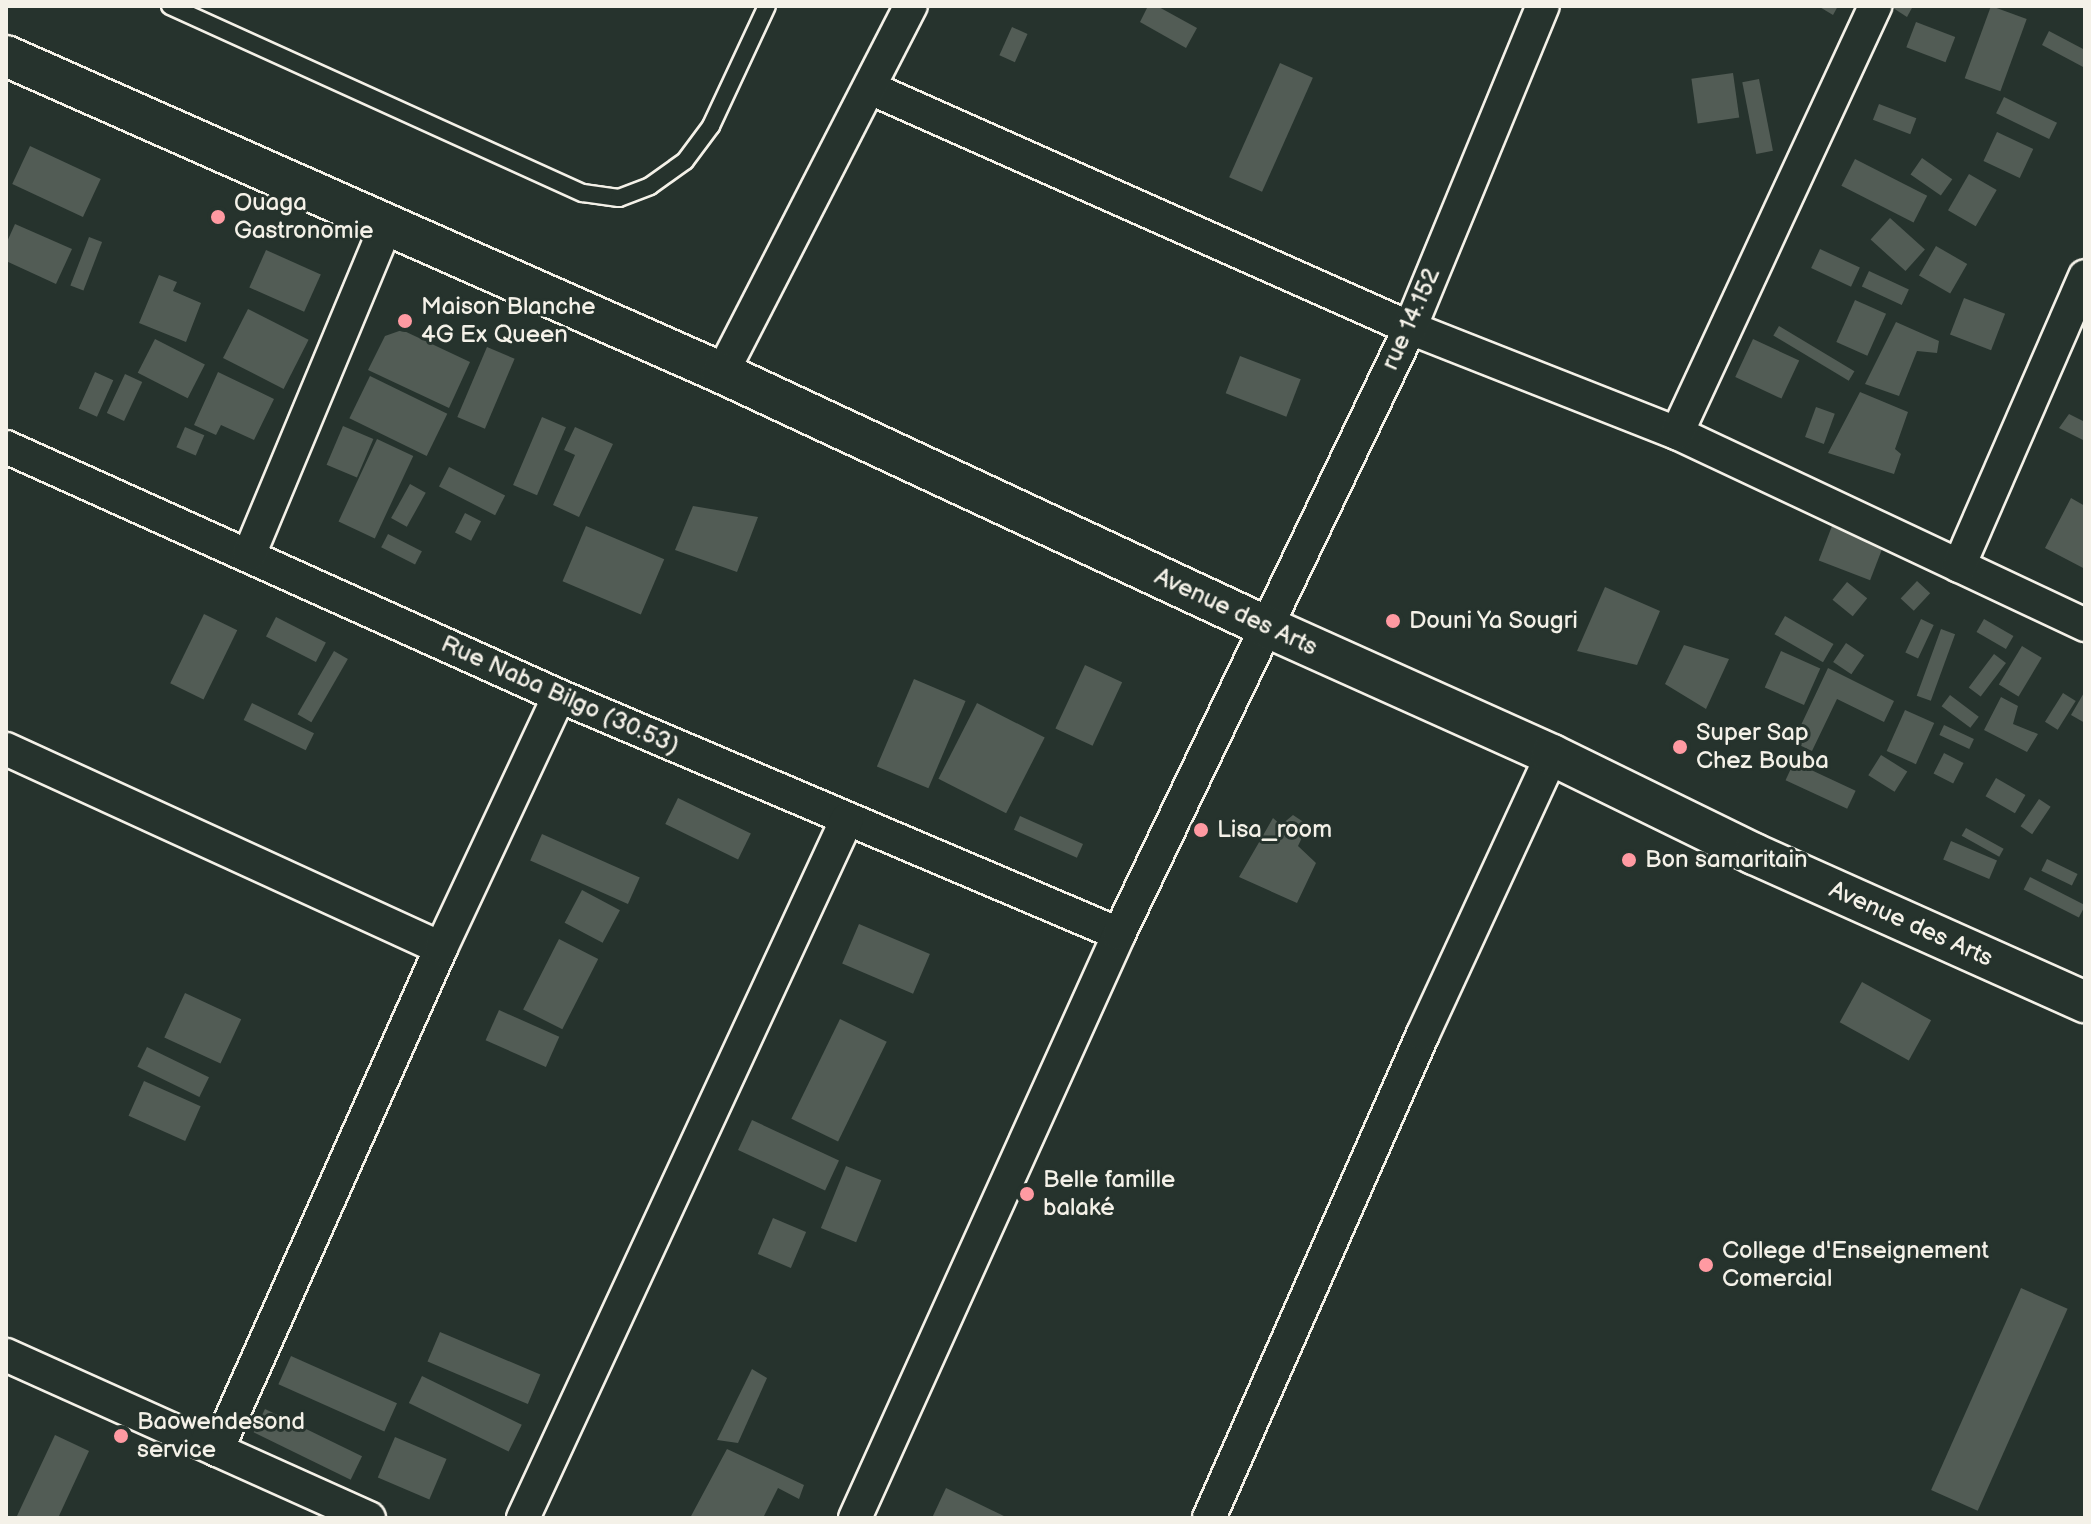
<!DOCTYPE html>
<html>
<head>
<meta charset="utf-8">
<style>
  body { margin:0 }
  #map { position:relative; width:2091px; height:1524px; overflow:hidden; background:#26332d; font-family:"Balsamiq Sans",sans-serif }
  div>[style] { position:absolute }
  .building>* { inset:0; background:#525c55; transform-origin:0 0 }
  .roads { filter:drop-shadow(2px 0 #f4f1e8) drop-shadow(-2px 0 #f4f1e8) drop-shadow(0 2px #f4f1e8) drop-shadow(0 -2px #f4f1e8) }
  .service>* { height:16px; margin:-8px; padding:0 8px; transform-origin:8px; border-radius:8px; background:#26332d }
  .minor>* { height:32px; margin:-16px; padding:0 16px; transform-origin:16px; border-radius:16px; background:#26332d }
  .tertiary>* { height:40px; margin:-20px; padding:0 20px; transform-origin:20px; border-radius:20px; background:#26332d }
  .dots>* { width:22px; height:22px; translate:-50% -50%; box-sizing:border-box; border:4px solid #26332d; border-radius:50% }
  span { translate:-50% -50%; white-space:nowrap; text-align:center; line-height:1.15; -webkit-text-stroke:6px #26332d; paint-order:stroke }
  .poi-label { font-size:24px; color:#f4f1e8 }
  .left { translate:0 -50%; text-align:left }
  .street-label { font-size:24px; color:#f4f1e8 }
  .frame { position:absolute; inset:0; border:8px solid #f4f1e8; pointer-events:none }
</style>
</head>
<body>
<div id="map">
  <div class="building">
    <div style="clip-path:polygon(1148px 6px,1157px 6px,1197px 28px,1186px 48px,1140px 22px)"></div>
    <div style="clip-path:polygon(1818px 6px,1838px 6px,1833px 15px)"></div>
    <div style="clip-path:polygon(1890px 6px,1913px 6px,1907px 17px)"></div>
    <div style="left:1991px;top:6px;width:38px;height:77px;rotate:20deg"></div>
    <div style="left:1916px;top:22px;width:42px;height:27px;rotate:21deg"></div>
    <div style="left:1012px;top:27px;width:17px;height:31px;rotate:24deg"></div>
    <div style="clip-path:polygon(2049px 31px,2085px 50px,2085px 68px,2042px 45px)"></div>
    <div style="left:1280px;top:63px;width:36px;height:125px;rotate:24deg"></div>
    <div style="left:1733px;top:73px;width:45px;height:42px;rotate:82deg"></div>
    <div style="left:1759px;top:79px;width:73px;height:17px;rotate:79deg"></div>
    <div style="left:2004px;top:97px;width:59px;height:18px;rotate:26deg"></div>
    <div style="left:1879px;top:104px;width:40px;height:17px;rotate:21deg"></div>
    <div style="left:1997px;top:132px;width:40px;height:32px;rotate:25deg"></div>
    <div style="left:30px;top:146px;width:78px;height:42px;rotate:25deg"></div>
    <div style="left:1922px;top:158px;width:37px;height:20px;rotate:35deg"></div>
    <div style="left:1855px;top:159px;width:81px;height:30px;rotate:27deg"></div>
    <div style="left:1969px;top:174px;width:32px;height:42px;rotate:30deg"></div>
    <div style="left:1890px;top:218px;width:47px;height:29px;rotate:42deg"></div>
    <div style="clip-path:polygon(15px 224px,72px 249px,56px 284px,6px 261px,6px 244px)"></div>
    <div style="left:89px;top:237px;width:14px;height:52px;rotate:21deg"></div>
    <div style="left:1936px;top:246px;width:36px;height:34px;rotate:30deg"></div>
    <div style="left:1820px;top:249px;width:44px;height:21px;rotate:25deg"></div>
    <div style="left:266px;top:250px;width:60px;height:41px;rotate:24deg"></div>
    <div style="left:1869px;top:271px;width:44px;height:17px;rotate:25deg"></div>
    <div style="clip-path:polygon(159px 275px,177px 282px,173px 291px,201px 303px,186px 342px,139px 323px)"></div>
    <div style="left:1964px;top:298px;width:44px;height:39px;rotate:21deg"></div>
    <div style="left:1855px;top:300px;width:34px;height:46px;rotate:24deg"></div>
    <div style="left:248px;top:309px;width:68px;height:55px;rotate:27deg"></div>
    <div style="clip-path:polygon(1896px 322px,1939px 341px,1937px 353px,1917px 351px,1899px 396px,1865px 384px)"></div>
    <div style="left:1779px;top:326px;width:88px;height:11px;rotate:31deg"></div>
    <div style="clip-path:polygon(402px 330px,470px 362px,449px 408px,368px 370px,385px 336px)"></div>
    <div style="left:155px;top:339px;width:56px;height:38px;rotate:27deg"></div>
    <div style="left:1753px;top:339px;width:51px;height:42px;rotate:25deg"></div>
    <div style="left:487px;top:347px;width:30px;height:76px;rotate:23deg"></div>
    <div style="left:1240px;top:356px;width:65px;height:40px;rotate:21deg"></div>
    <div style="left:95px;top:372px;width:20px;height:40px;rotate:24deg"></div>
    <div style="clip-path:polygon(218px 372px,274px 399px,254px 440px,221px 425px,216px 435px,194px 425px)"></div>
    <div style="left:125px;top:374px;width:19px;height:43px;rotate:25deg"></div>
    <div style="left:370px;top:376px;width:86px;height:47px;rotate:26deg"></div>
    <div style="clip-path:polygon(1860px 392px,1908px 412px,1895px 449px,1901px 454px,1894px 474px,1828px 453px)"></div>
    <div style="left:1816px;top:407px;width:20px;height:32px;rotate:20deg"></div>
    <div style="clip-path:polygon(2069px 414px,2085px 422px,2085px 441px,2059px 428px)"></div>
    <div style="left:542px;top:417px;width:26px;height:74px;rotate:23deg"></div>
    <div style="left:343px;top:426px;width:33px;height:42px;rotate:23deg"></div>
    <div style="left:185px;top:427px;width:21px;height:22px;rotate:23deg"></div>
    <div style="clip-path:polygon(575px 427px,613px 444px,579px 517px,553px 505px,575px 455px,564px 450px)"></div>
    <div style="left:377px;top:439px;width:40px;height:91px;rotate:25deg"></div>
    <div style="left:449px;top:467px;width:63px;height:22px;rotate:27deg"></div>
    <div style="left:410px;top:484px;width:18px;height:39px;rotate:29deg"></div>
    <div style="clip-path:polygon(2071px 498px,2085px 506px,2085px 569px,2045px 548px)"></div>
    <div style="clip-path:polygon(693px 506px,758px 517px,737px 572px,675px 550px)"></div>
    <div style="left:465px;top:513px;width:18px;height:22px;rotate:27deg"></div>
    <div style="left:586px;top:526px;width:85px;height:60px;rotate:23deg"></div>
    <div style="left:1832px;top:526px;width:55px;height:37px;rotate:21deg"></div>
    <div style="left:388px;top:534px;width:38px;height:15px;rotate:27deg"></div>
    <div style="left:1917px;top:581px;width:18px;height:24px;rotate:43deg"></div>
    <div style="left:1847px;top:582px;width:26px;height:23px;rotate:39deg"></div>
    <div style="clip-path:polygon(1605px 587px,1660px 611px,1637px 665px,1577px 651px)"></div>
    <div style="left:204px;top:614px;width:37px;height:77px;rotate:26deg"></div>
    <div style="left:1785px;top:616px;width:56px;height:21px;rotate:30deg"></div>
    <div style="left:276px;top:617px;width:56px;height:22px;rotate:27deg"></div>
    <div style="left:1921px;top:619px;width:14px;height:37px;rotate:25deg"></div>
    <div style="left:1984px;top:619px;width:34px;height:15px;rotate:30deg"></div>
    <div style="left:1941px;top:629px;width:15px;height:71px;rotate:20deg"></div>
    <div style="left:1846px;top:643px;width:22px;height:23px;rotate:34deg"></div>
    <div style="clip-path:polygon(1684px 645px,1729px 659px,1706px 709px,1665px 684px)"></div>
    <div style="left:2022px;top:646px;width:23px;height:45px;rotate:31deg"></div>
    <div style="left:334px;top:651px;width:16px;height:73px;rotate:30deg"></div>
    <div style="left:1781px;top:651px;width:43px;height:40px;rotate:24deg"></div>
    <div style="left:1994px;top:654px;width:15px;height:42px;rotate:37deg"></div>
    <div style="left:1085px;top:665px;width:41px;height:70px;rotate:25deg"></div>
    <div style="clip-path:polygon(1828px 668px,1894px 701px,1884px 722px,1837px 699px,1812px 751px,1793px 742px)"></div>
    <div style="left:914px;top:679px;width:56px;height:95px;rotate:23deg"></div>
    <div style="clip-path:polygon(2085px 691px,2085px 723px,2071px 715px)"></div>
    <div style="left:2063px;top:693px;width:15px;height:34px;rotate:32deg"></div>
    <div style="left:1950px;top:695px;width:36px;height:14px;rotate:37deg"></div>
    <div style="clip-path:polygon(2001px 697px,2018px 706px,2013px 724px,2038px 734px,2027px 752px,1984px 730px)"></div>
    <div style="left:252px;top:703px;width:69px;height:19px;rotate:26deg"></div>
    <div style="left:977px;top:703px;width:76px;height:85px;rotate:27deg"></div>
    <div style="left:1905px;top:710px;width:32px;height:45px;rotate:24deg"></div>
    <div style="left:1944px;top:725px;width:33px;height:11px;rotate:25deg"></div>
    <div style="left:1944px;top:753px;width:22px;height:23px;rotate:27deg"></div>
    <div style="left:1881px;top:755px;width:31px;height:24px;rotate:32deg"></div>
    <div style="left:1794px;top:762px;width:68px;height:20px;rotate:25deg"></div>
    <div style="left:1996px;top:778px;width:34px;height:21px;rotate:30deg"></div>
    <div style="left:678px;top:798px;width:81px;height:29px;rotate:26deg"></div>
    <div style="left:2039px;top:799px;width:14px;height:33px;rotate:34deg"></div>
    <div style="clip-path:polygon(1293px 815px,1308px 825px,1298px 846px,1316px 863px,1297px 903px,1239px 877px,1273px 818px,1281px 825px)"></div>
    <div style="left:1020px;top:816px;width:69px;height:15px;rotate:24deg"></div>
    <div style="left:1966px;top:828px;width:43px;height:9px;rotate:29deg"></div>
    <div style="left:542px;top:834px;width:107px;height:29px;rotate:24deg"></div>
    <div style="left:1951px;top:841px;width:50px;height:20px;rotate:23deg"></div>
    <div style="left:2047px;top:859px;width:34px;height:13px;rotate:26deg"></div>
    <div style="left:2030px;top:877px;width:62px;height:14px;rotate:27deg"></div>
    <div style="left:582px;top:890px;width:43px;height:37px;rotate:28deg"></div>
    <div style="left:859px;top:924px;width:77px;height:43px;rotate:23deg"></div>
    <div style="left:559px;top:939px;width:44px;height:79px;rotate:27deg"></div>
    <div style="left:1862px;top:982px;width:79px;height:46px;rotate:29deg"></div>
    <div style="left:185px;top:993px;width:62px;height:49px;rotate:25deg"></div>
    <div style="left:499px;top:1010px;width:66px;height:33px;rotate:24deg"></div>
    <div style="left:840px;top:1019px;width:52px;height:111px;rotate:26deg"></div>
    <div style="left:147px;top:1047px;width:69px;height:22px;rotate:26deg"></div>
    <div style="left:144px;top:1081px;width:62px;height:38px;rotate:24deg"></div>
    <div style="left:752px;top:1120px;width:96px;height:33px;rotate:25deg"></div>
    <div style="left:846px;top:1166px;width:38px;height:67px;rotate:22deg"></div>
    <div style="left:773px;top:1218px;width:36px;height:39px;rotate:23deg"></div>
    <div style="left:2021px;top:1288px;width:51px;height:221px;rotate:24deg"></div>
    <div style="left:440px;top:1332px;width:109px;height:32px;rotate:23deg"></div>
    <div style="left:291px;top:1356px;width:116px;height:31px;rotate:24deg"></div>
    <div style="clip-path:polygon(752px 1369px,767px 1378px,738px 1443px,717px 1440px)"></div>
    <div style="left:422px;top:1376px;width:111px;height:30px;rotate:26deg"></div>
    <div style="left:265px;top:1409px;width:108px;height:26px;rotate:26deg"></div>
    <div style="clip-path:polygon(55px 1435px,89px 1451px,58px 1518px,16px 1518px)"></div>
    <div style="left:395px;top:1437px;width:56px;height:44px;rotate:23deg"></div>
    <div style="clip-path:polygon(727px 1449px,804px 1485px,799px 1499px,778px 1488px,763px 1518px,690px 1518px)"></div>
    <div style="clip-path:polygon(946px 1488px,1008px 1518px,932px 1518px)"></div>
  </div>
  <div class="roads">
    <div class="service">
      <div style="left:170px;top:6px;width:453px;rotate:24.4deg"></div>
      <div style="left:583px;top:193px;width:36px;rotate:8deg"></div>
      <div style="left:619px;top:198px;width:33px;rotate:-21deg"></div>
      <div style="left:650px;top:186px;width:43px;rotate:-35.5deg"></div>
      <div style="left:685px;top:161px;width:44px;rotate:-53.4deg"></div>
      <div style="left:711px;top:126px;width:132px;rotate:-65deg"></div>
    </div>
    <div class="minor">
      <div style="left:870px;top:88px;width:591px;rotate:23.96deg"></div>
      <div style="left:1410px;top:328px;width:287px;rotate:21.5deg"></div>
      <div style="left:1677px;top:433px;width:451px;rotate:25.2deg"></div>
      <div style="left:722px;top:373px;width:413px;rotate:-62.8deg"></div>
      <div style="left:1677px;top:433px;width:471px;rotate:-65.1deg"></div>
      <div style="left:6px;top:447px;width:606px;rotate:24.24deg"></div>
      <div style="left:559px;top:696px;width:608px;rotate:23.03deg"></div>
      <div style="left:249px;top:555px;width:359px;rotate:-67.4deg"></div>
      <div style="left:1959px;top:566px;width:316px;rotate:-66.5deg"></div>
      <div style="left:6px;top:749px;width:478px;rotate:24.6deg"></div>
      <div style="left:6px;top:1355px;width:398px;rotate:24.2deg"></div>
      <div style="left:217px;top:1450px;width:550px;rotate:-65.95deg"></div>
      <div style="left:441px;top:948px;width:278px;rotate:-64.9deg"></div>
      <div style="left:523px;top:1518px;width:770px;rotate:-65.13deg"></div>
      <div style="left:855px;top:1518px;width:641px;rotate:-65.67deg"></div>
      <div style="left:1119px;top:934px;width:672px;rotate:-64.35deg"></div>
      <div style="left:1410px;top:328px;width:348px;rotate:-67.6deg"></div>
      <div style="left:1209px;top:1518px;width:529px;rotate:-66.15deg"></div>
      <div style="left:1423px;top:1034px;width:307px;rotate:-65.2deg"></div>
    </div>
    <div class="tertiary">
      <div style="left:6px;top:56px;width:783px;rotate:23.88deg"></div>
      <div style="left:722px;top:373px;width:601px;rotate:24.99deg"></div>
      <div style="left:1267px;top:627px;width:312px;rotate:24.2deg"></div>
      <div style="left:1552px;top:755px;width:225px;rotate:26.1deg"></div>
      <div style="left:1754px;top:854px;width:363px;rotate:24.1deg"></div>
    </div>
  </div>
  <div class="dots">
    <div style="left:218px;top:217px;background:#ff9aa2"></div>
    <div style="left:405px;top:321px;background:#ff9aa2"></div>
    <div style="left:1393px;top:621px;background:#ff9aa2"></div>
    <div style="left:1680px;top:747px;background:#ff9aa2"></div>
    <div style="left:1201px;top:830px;background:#ff9aa2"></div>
    <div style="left:1629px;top:860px;background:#ff9aa2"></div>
    <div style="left:1027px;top:1194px;background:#ff9aa2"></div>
    <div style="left:1706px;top:1265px;background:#ff9aa2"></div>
    <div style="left:121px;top:1436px;background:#ff9aa2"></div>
  </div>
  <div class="poi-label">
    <span class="left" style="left:234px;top:217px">Ouaga<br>Gastronomie</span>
    <span class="left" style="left:421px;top:321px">Maison Blanche<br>4G Ex Queen</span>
    <span class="left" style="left:1409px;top:621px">Douni Ya Sougri</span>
    <span class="left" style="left:1696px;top:747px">Super Sap<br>Chez Bouba</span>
    <span class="left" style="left:1217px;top:830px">Lisa_room</span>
    <span class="left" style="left:1645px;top:860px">Bon samaritain</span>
    <span class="left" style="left:1043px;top:1194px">Belle famille<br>balaké</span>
    <span class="left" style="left:1722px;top:1265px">College d'Enseignement<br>Comercial</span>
    <span class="left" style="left:137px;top:1436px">Baowendesond<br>service</span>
  </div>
  <div class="street-label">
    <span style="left:1411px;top:319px;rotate:-66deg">rue 14.152</span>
    <span style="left:1236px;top:612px;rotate:25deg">Avenue des Arts</span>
    <span style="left:560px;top:695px;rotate:24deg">Rue Naba Bilgo (30.53)</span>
    <span style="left:1911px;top:924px;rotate:24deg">Avenue des Arts</span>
  </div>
  <div class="frame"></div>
</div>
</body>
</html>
